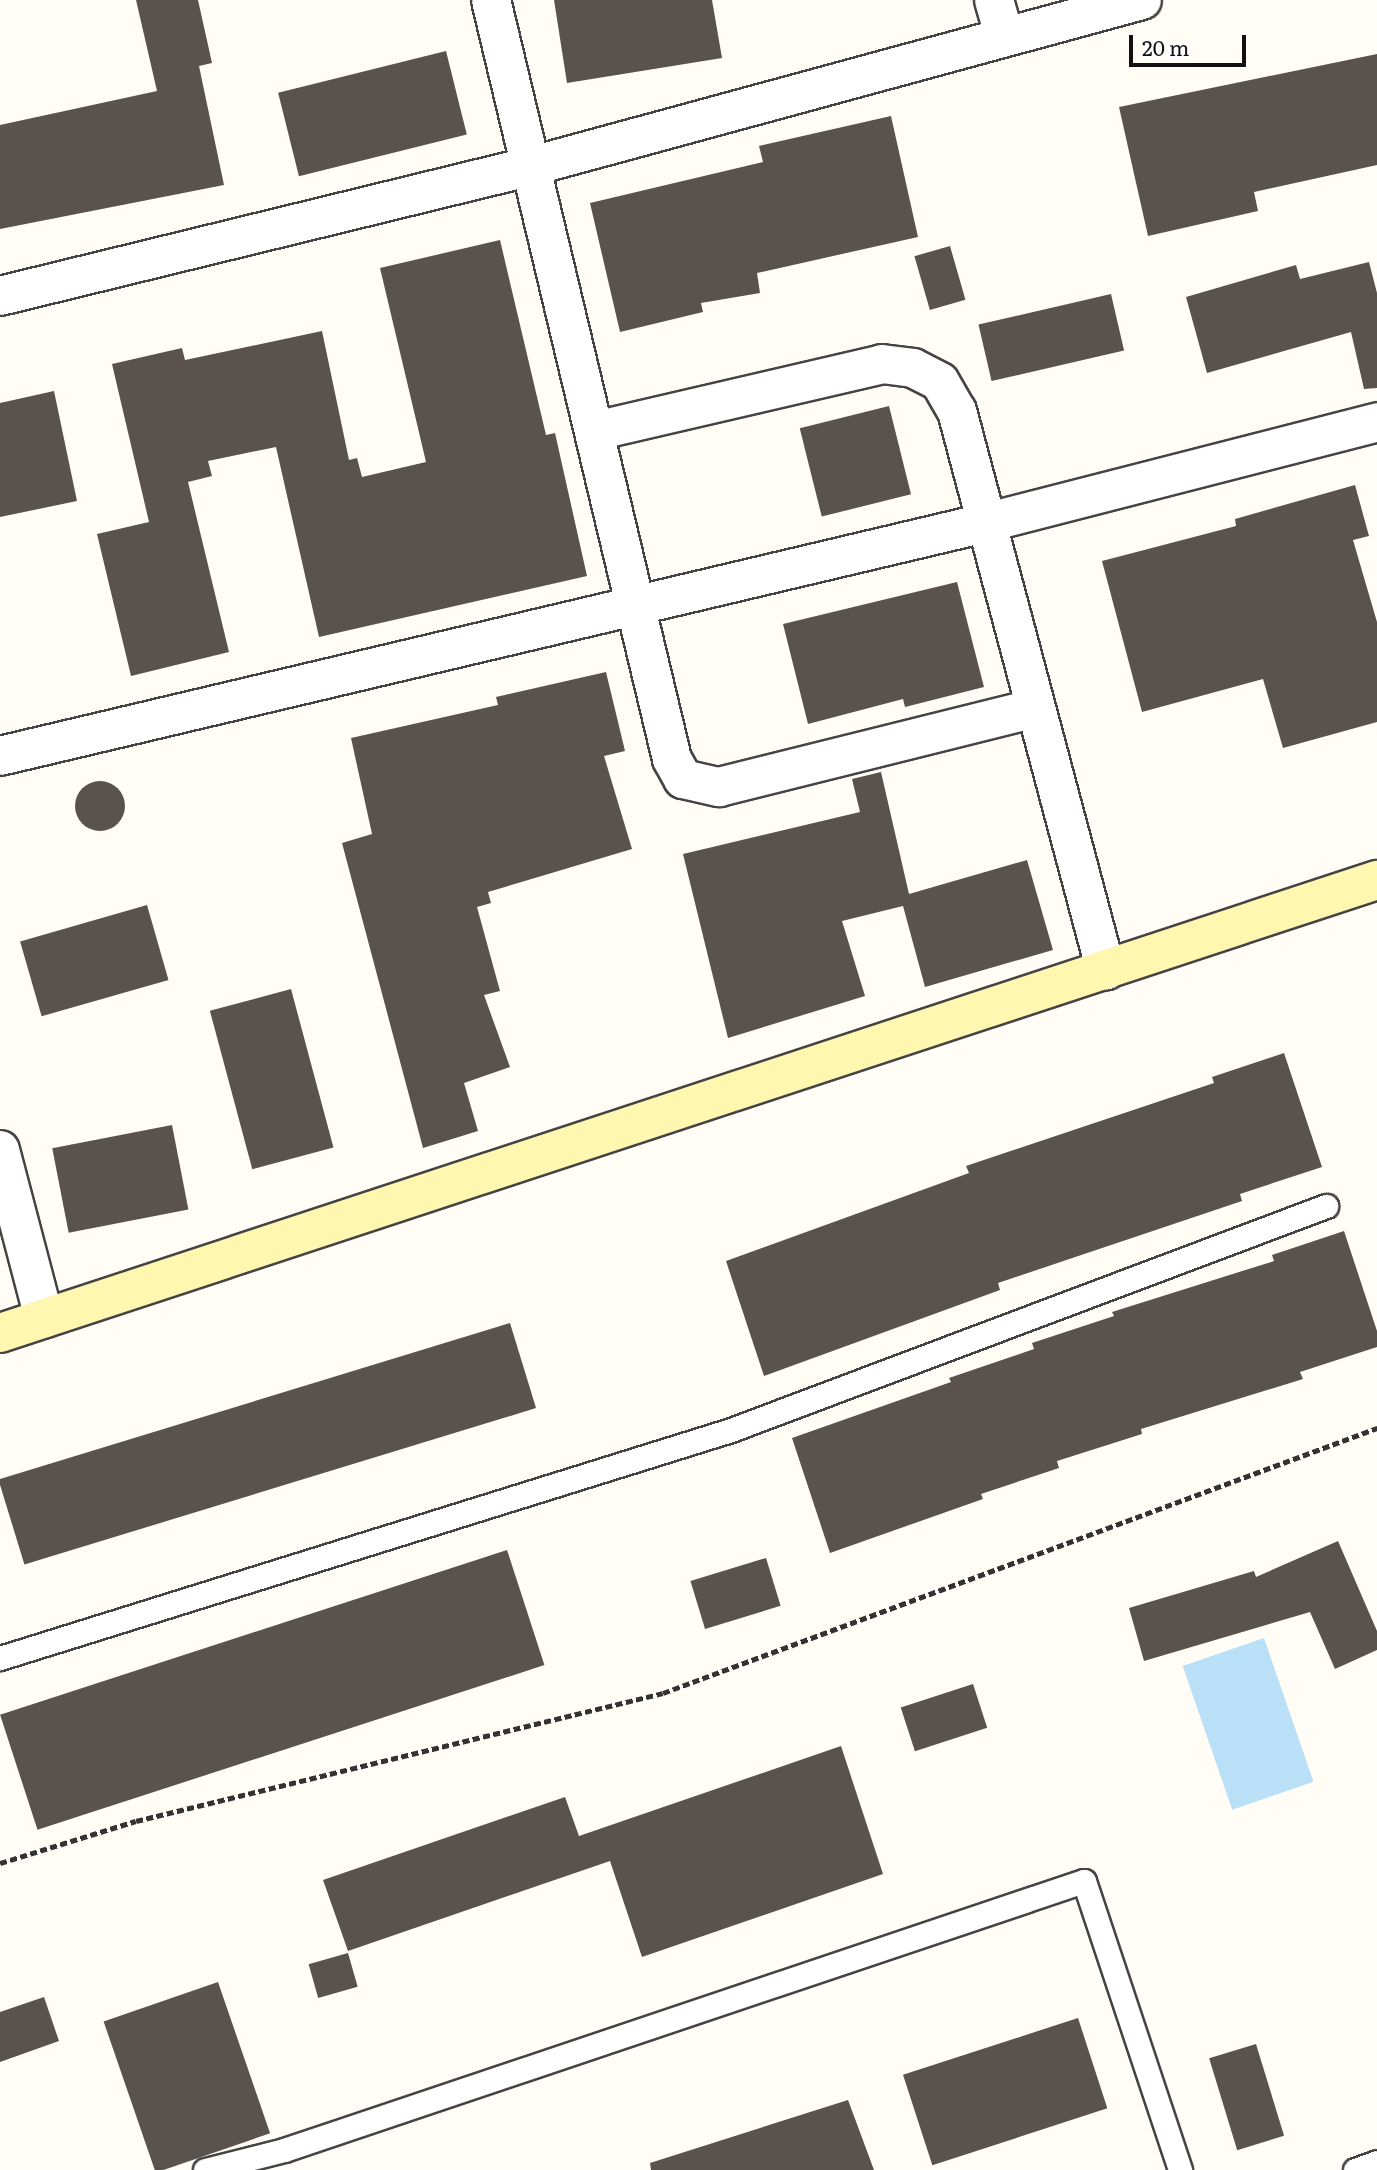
<!DOCTYPE html>
<html>
<head>
<meta charset="utf-8">
<style>
  body { margin:0 }
  #map { position:relative; width:1377px; height:2170px; overflow:hidden; background:#fffdf5; font-family:Literata,serif }
  div>[style] { position:absolute }
  .water>* { inset:0; background:#b9e0f7; transform-origin:0 0 }
  .building>* { inset:0; background:#5a524d; transform-origin:0 0 }
  .round { border-radius:50% }
  .path>* { height:4.5px; margin-top:-2.25px; transform-origin:0; background:repeating-linear-gradient(90deg,#333 0 7px,transparent 0 10.5px) }
  .roads { filter:drop-shadow(2px 0 #444) drop-shadow(-2px 0 #444) drop-shadow(0 2px #444) drop-shadow(0 -2px #444) }
  .lane>* { height:23px; margin:-11.5px; padding:0 11.5px; transform-origin:11.5px; border-radius:11.5px; background:#fff }
  .street>* { height:38px; margin:-19px; padding:0 19px; transform-origin:19px; border-radius:19px; background:#fff }
  .secondary>* { height:38px; margin:-19px; padding:0 19px; transform-origin:19px; border-radius:19px; background:#fff6b0 }
  span { translate:-50% -50%; white-space:nowrap; text-align:center; line-height:1.15; -webkit-text-stroke:7px #fff; paint-order:stroke }
  .scale { position:absolute; left:1129px; top:35px; width:117px; height:32px; box-sizing:border-box; border:4px solid #111; border-top:0; padding-left:9px; font-size:21px; line-height:24px; white-space:nowrap; color:#111; -webkit-text-stroke:5px #fff; paint-order:stroke }
</style>
</head>
<body>
<div id="map">
  <div class="water">
    <div style="left:1264px;top:1638px;width:152px;height:86px;rotate:71deg"></div>
  </div>
  <div class="building">
    <div style="clip-path:polygon(136px 0,198px 0,212px 63px,199px 66px,224px 185px,0 229px,0 125px,157px 91px)"></div>
    <div style="clip-path:polygon(554px 0,712px 0,722px 58px,567px 83px)"></div>
    <div style="left:446px;top:51px;width:86px;height:173px;rotate:76deg"></div>
    <div style="clip-path:polygon(1377px 54px,1377px 165px,1254px 192px,1258px 211px,1148px 236px,1119px 107px)"></div>
    <div style="clip-path:polygon(891px 116px,918px 237px,757px 273px,760px 293px,701px 303px,703px 312px,620px 332px,590px 203px,763px 162px,759px 146px)"></div>
    <div style="clip-path:polygon(500px 240px,546px 435px,555px 433px,587px 576px,319px 637px,276px 447px,208px 461px,212px 476px,188px 482px,229px 652px,131px 676px,97px 534px,149px 522px,112px 364px,182px 348px,185px 360px,322px 331px,349px 460px,357px 458px,362px 477px,426px 462px,380px 268px)"></div>
    <div style="left:950px;top:246px;width:56px;height:37px;rotate:74deg"></div>
    <div style="clip-path:polygon(1369px 262px,1377px 293px,1377px 388px,1364px 389px,1351px 332px,1207px 373px,1186px 297px,1296px 265px,1300px 279px)"></div>
    <div style="left:1111px;top:294px;width:58px;height:136px;rotate:77deg"></div>
    <div style="clip-path:polygon(54px 391px,77px 501px,0 517px,0 403px)"></div>
    <div style="left:889px;top:406px;width:91px;height:92px;rotate:76deg"></div>
    <div style="clip-path:polygon(1355px 485px,1369px 536px,1353px 540px,1377px 622px,1377px 722px,1283px 748px,1263px 679px,1142px 712px,1102px 561px,1236px 526px,1235px 519px)"></div>
    <div style="clip-path:polygon(957px 582px,984px 687px,905px 707px,903px 699px,808px 724px,783px 624px)"></div>
    <div style="clip-path:polygon(606px 672px,625px 751px,604px 756px,632px 849px,488px 892px,491px 903px,477px 907px,500px 991px,484px 995px,510px 1067px,464px 1083px,478px 1131px,423px 1148px,342px 843px,372px 834px,351px 738px,498px 705px,496px 697px)"></div>
    <div style="clip-path:polygon(881px 772px,909px 894px,1027px 860px,1053px 950px,925px 987px,903px 906px,842px 921px,865px 996px,728px 1038px,683px 854px,860px 812px,852px 779px)"></div>
    <div class="round" style="left:75px;top:781px;width:50px;height:50px"></div>
    <div style="left:147px;top:905px;width:78px;height:132px;rotate:74deg"></div>
    <div style="left:291px;top:989px;width:164px;height:84px;rotate:75deg"></div>
    <div style="clip-path:polygon(1284px 1053px,1322px 1167px,1240px 1194px,1242px 1201px,998px 1283px,1000px 1290px,764px 1376px,726px 1261px,969px 1173px,966px 1166px,1214px 1083px,1212px 1077px)"></div>
    <div style="left:172px;top:1125px;width:86px;height:122px;rotate:79deg"></div>
    <div style="clip-path:polygon(1344px 1231px,1377px 1331px,1377px 1347px,1300px 1372px,1303px 1379px,1141px 1429px,1142px 1434px,1057px 1461px,1059px 1468px,981px 1494px,983px 1499px,830px 1553px,792px 1438px,951px 1382px,949px 1378px,1034px 1349px,1032px 1343px,1114px 1316px,1112px 1312px,1274px 1261px,1272px 1255px)"></div>
    <div style="left:510px;top:1323px;width:89px;height:535px;rotate:73deg"></div>
    <div style="clip-path:polygon(1338px 1541px,1377px 1631px,1377px 1650px,1335px 1669px,1310px 1612px,1144px 1661px,1129px 1608px,1254px 1571px,1256px 1577px)"></div>
    <div style="left:507px;top:1550px;width:121px;height:533px;rotate:72deg"></div>
    <div style="left:766px;top:1558px;width:50px;height:79px;rotate:73deg"></div>
    <div style="left:973px;top:1684px;width:46px;height:76px;rotate:72deg"></div>
    <div style="clip-path:polygon(841px 1746px,883px 1874px,642px 1957px,610px 1861px,348px 1951px,323px 1880px,565px 1797px,579px 1836px)"></div>
    <div style="left:348px;top:1953px;width:35px;height:41px;rotate:74deg"></div>
    <div style="left:218px;top:1982px;width:160px;height:121px;rotate:71deg"></div>
    <div style="clip-path:polygon(44px 1997px,59px 2041px,0 2062px,0 2012px)"></div>
    <div style="left:1078px;top:2018px;width:95px;height:184px;rotate:72deg"></div>
    <div style="left:1256px;top:2044px;width:96px;height:49px;rotate:73deg"></div>
    <div style="clip-path:polygon(848px 2100px,874px 2170px,651px 2170px,650px 2163px)"></div>
  </div>
  <div class="path">
    <div style="left:0;top:1863px;width:142px;rotate:-17.2deg"></div>
    <div style="left:136px;top:1821px;width:542px;rotate:-13.65deg"></div>
    <div style="left:663px;top:1693px;width:762px;rotate:-20.36deg"></div>
  </div>
  <div class="roads">
    <div class="lane">
      <div style="left:0;top:1658px;width:766px;rotate:-17.32deg"></div>
      <div style="left:731px;top:1430px;width:636px;rotate:-20.63deg"></div>
      <div style="left:205px;top:2170px;width:81px;rotate:-14.2deg"></div>
      <div style="left:284px;top:2150px;width:844px;rotate:-18.59deg"></div>
      <div style="left:1084px;top:1881px;width:305px;rotate:71.6deg"></div>
      <div style="left:1355px;top:2170px;width:23px;rotate:-20deg"></div>
    </div>
    <div class="street">
      <div style="left:491px;top:0;width:780px;rotate:76.59deg"></div>
      <div style="left:672px;top:759px;width:23px;rotate:61deg"></div>
      <div style="left:683px;top:779px;width:37px;rotate:13deg"></div>
      <div style="left:719px;top:787px;width:323px;rotate:-14deg"></div>
      <div style="left:994px;top:0;width:37px;rotate:74deg"></div>
      <div style="left:0;top:296px;width:548px;rotate:-13.73deg"></div>
      <div style="left:532px;top:166px;width:632px;rotate:-15.22deg"></div>
      <div style="left:595px;top:431px;width:295px;rotate:-13.1deg"></div>
      <div style="left:882px;top:364px;width:31px;rotate:7deg"></div>
      <div style="left:913px;top:368px;width:30px;rotate:27deg"></div>
      <div style="left:940px;top:382px;width:34px;rotate:60deg"></div>
      <div style="left:957px;top:411px;width:579px;rotate:75.1deg"></div>
      <div style="left:0;top:756px;width:1012px;rotate:-13.31deg"></div>
      <div style="left:985px;top:523px;width:405px;rotate:-14.4deg"></div>
      <div style="left:0;top:1150px;width:174px;rotate:75.3deg"></div>
    </div>
    <div class="secondary">
      <div style="left:0;top:1333px;width:1450px;rotate:-18.21deg"></div>
    </div>
  </div>
  <div class="scale">20 m</div>
</div>
</body>
</html>
